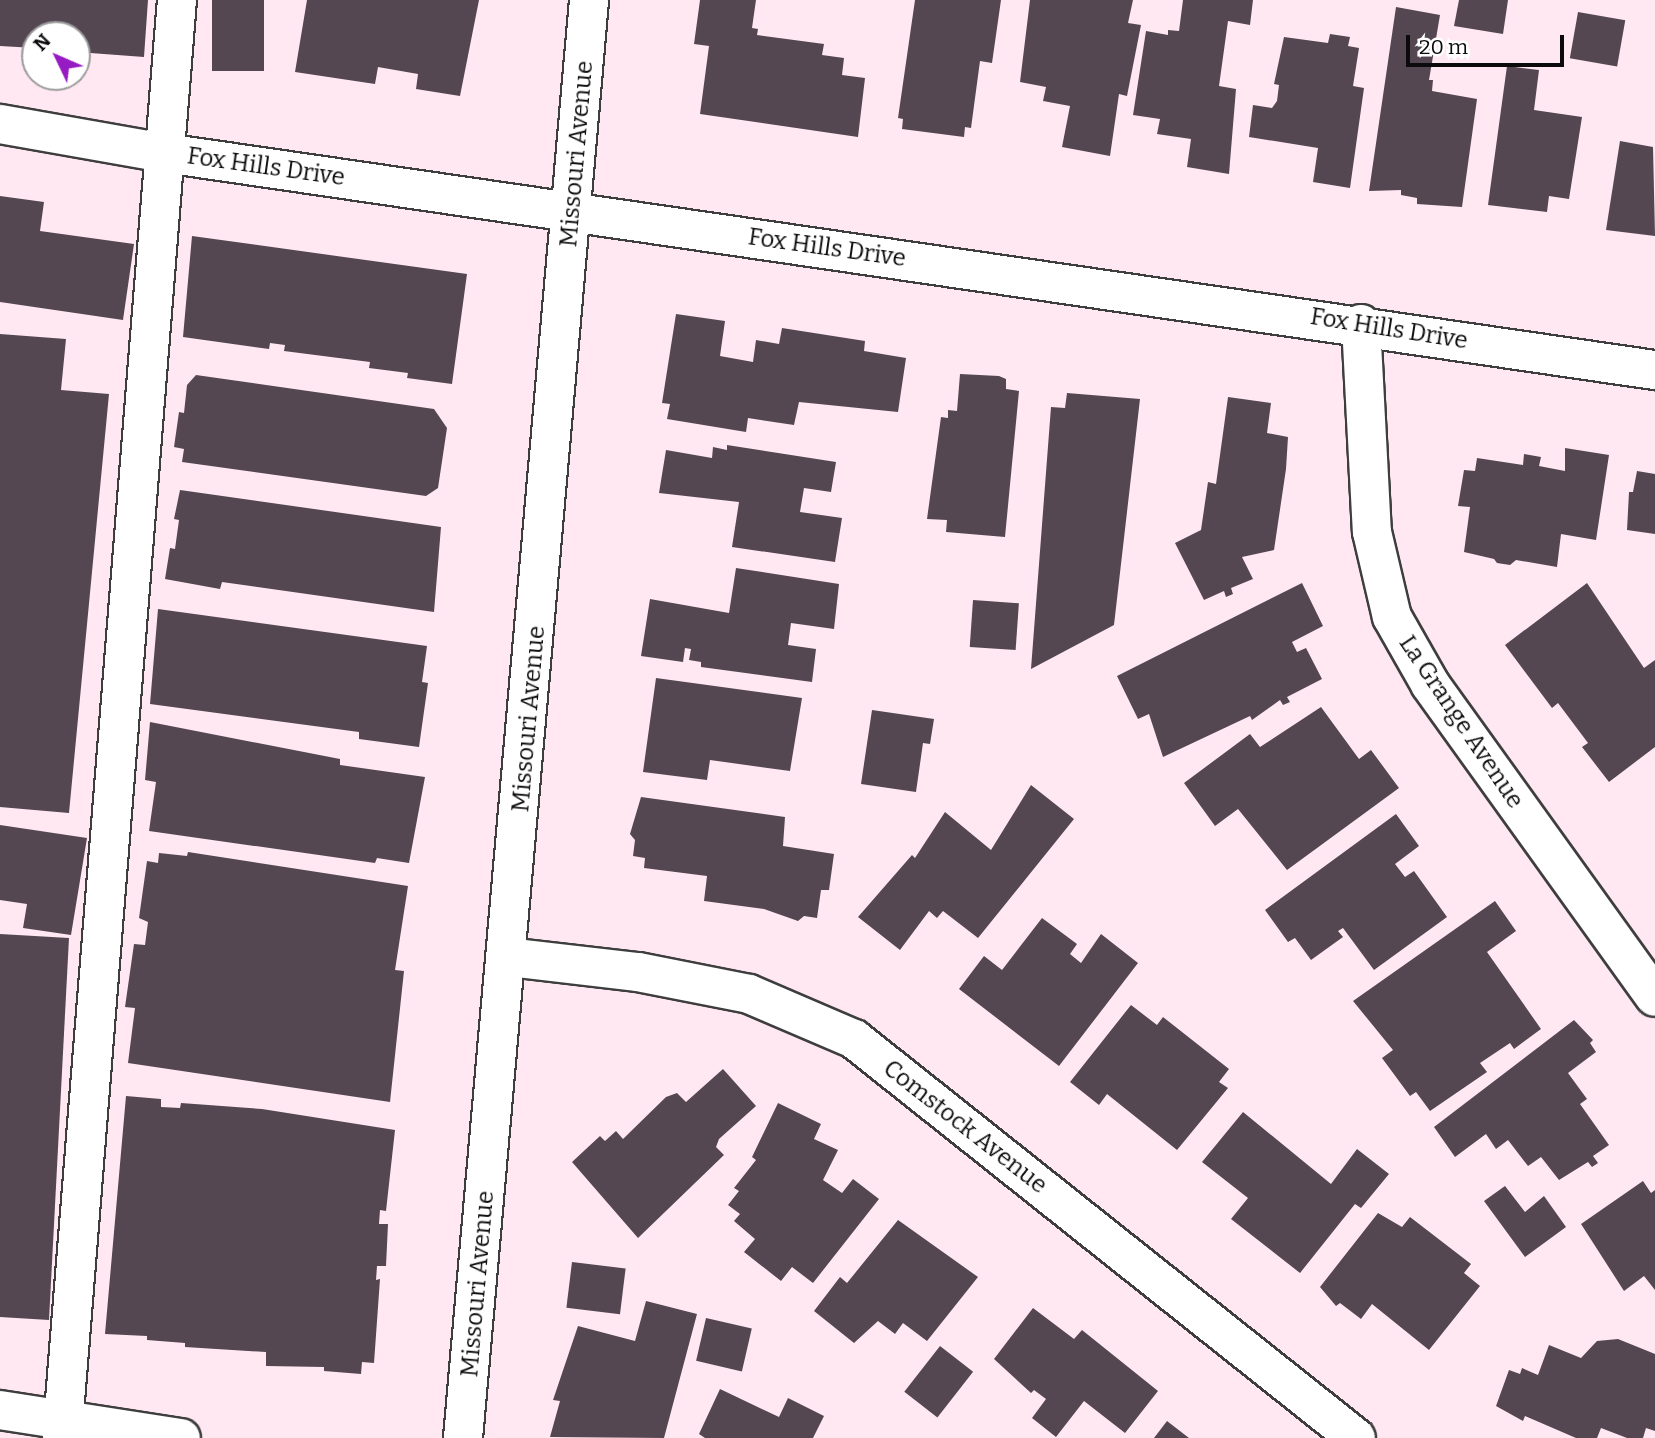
<!DOCTYPE html>
<html>
<head>
<meta charset="utf-8">
<style>
  body { margin:0 }
  #map { position:relative; width:1655px; height:1438px; overflow:hidden; background:#ffe8f2; font-family:Bitter,serif }
  div>[style] { position:absolute }
  .building>* { inset:0; background:#544752; transform-origin:0 0 }
  .roads { filter:drop-shadow(2px 0 #3e3e3e) drop-shadow(-2px 0 #3e3e3e) drop-shadow(0 2px #3e3e3e) drop-shadow(0 -2px #3e3e3e) }
  .minor>* { height:38px; margin:-19px; padding:0 19px; transform-origin:19px; border-radius:19px; background:#fff }
  span { translate:-50% -50%; white-space:nowrap; text-align:center; line-height:1.15; -webkit-text-stroke:7px #fff; paint-order:stroke }
  .street-label { font-size:24px; color:#0b0b0b }
  .north { position:absolute; left:21px; top:21px; width:70px; height:70px; box-sizing:border-box; background:#fff; border:2px solid #9d9d9d; border-radius:50%; rotate:314deg; font-size:19px; font-weight:700; line-height:28px; text-align:center; color:#0b0b0b }
  .north::after { content:''; display:block; margin:auto; width:24px; height:32px; background:#961bc2; clip-path:polygon(50% 0,100% 100%,50% 72%,0 100%) }
  .scale { position:absolute; left:1406px; top:35px; width:158px; height:32px; box-sizing:border-box; border:4px solid #0b0b0b; border-top:0; padding-left:9px; font-size:21px; line-height:24px; white-space:nowrap; color:#0b0b0b; -webkit-text-stroke:5px #fff; paint-order:stroke }
</style>
</head>
<body>
<div id="map">
  <div class="building">
    <div style="clip-path:polygon(0 0,148px 0,144px 57px,77px 52px,77px 35px,35px 35px,35px 48px,0 46px)"></div>
    <div style="left:212px;top:0;width:52px;height:71px"></div>
    <div style="clip-path:polygon(307px 0,479px 0,460px 96px,416px 89px,418px 74px,378px 67px,375px 84px,295px 72px)"></div>
    <div style="clip-path:polygon(700px 0,756px 0,752px 28px,758px 29px,757px 35px,824px 44px,822px 55px,844px 58px,842px 75px,865px 78px,858px 137px,700px 114px,709px 46px,694px 44px)"></div>
    <div style="clip-path:polygon(915px 0,1001px 0,992px 63px,980px 61px,971px 128px,965px 127px,964px 137px,902px 129px,903px 119px,898px 118px)"></div>
    <div style="clip-path:polygon(1030px 0,1133px 0,1128px 23px,1141px 25px,1127px 96px,1119px 94px,1110px 156px,1062px 147px,1070px 106px,1043px 101px,1046px 87px,1020px 82px)"></div>
    <div style="clip-path:polygon(1183px 0,1253px 0,1250px 25px,1228px 21px,1219px 86px,1236px 89px,1229px 174px,1187px 167px,1191px 139px,1157px 134px,1160px 119px,1133px 115px,1146px 31px,1168px 35px,1168px 30px,1179px 31px)"></div>
    <div style="clip-path:polygon(1459px 0,1508px 0,1503px 34px,1454px 26px)"></div>
    <div style="clip-path:polygon(1396px 7px,1440px 15px,1429px 80px,1433px 80px,1432px 91px,1477px 99px,1462px 207px,1417px 204px,1417px 198px,1401px 195px,1401px 190px,1369px 191px)"></div>
    <div style="left:1578px;top:12px;width:48px;height:47px;rotate:10deg"></div>
    <div style="clip-path:polygon(1330px 34px,1350px 37px,1348px 46px,1359px 48px,1353px 86px,1364px 88px,1350px 188px,1313px 182px,1318px 148px,1249px 137px,1253px 105px,1272px 108px,1277px 101px,1279px 85px,1274px 84px,1284px 37px,1328px 43px)"></div>
    <div style="clip-path:polygon(1507px 66px,1539px 70px,1534px 110px,1582px 117px,1569px 199px,1549px 196px,1547px 212px,1488px 205px)"></div>
    <div style="clip-path:polygon(1620px 141px,1653px 147px,1655px 236px,1606px 230px)"></div>
    <div style="clip-path:polygon(0 196px,44px 202px,40px 231px,134px 244px,123px 320px,0 302px)"></div>
    <div style="clip-path:polygon(192px 236px,467px 274px,452px 384px,407px 378px,408px 373px,369px 368px,370px 362px,284px 351px,285px 345px,270px 343px,269px 349px,183px 337px)"></div>
    <div style="clip-path:polygon(676px 314px,725px 321px,720px 356px,753px 362px,756px 340px,779px 344px,782px 328px,865px 341px,864px 351px,906px 358px,898px 412px,799px 402px,794px 425px,748px 418px,746px 432px,667px 419px,670px 404px,662px 403px)"></div>
    <div style="clip-path:polygon(0 334px,66px 339px,61px 390px,109px 394px,69px 813px,0 807px)"></div>
    <div style="clip-path:polygon(960px 374px,999px 376px,1006px 379px,1006px 389px,1019px 391px,1005px 537px,946px 532px,947px 520px,927px 519px,941px 417px,948px 418px,948px 410px,957px 411px)"></div>
    <div style="clip-path:polygon(196px 375px,434px 409px,447px 428px,438px 488px,426px 496px,182px 462px,184px 449px,174px 447px,179px 412px,184px 413px,187px 385px)"></div>
    <div style="clip-path:polygon(1067px 393px,1140px 399px,1114px 625px,1031px 669px,1051px 407px,1065px 408px)"></div>
    <div style="clip-path:polygon(1228px 397px,1271px 403px,1267px 433px,1288px 437px,1286px 469px,1274px 550px,1242px 557px,1253px 579px,1231px 588px,1233px 594px,1226px 597px,1224px 591px,1204px 600px,1175px 543px,1201px 530px,1208px 482px,1216px 484px)"></div>
    <div style="clip-path:polygon(727px 445px,836px 462px,831px 492px,804px 488px,800px 512px,842px 518px,835px 562px,732px 547px,739px 502px,659px 493px,666px 450px,712px 458px,713px 447px,727px 450px)"></div>
    <div style="clip-path:polygon(1565px 448px,1609px 455px,1596px 540px,1561px 534px,1557px 567px,1516px 560px,1510px 565px,1497px 563px,1494px 559px,1464px 552px,1470px 507px,1458px 506px,1464px 470px,1475px 471px,1477px 458px,1523px 465px,1524px 454px,1541px 457px,1539px 466px,1565px 471px)"></div>
    <div style="clip-path:polygon(1637px 471px,1655px 474px,1655px 534px,1627px 530px,1629px 492px,1633px 492px)"></div>
    <div style="clip-path:polygon(180px 490px,441px 527px,434px 612px,222px 582px,220px 589px,165px 579px,170px 548px,175px 549px,179px 520px,174px 519px)"></div>
    <div style="clip-path:polygon(736px 568px,839px 584px,834px 629px,791px 623px,788px 645px,816px 649px,812px 682px,701px 667px,701px 662px,689px 660px,691px 649px,685px 648px,683px 662px,641px 656px,650px 599px,729px 613px)"></div>
    <div style="clip-path:polygon(1302px 583px,1323px 626px,1292px 642px,1297px 652px,1306px 648px,1322px 679px,1287px 697px,1290px 702px,1283px 705px,1280px 700px,1252px 720px,1250px 716px,1163px 757px,1149px 714px,1138px 719px,1117px 676px)"></div>
    <div style="clip-path:polygon(1587px 583px,1644px 668px,1655px 660px,1655px 747px,1609px 782px,1582px 747px,1588px 743px,1558px 703px,1552px 708px,1505px 645px)"></div>
    <div style="left:973px;top:600px;width:46px;height:47px;rotate:4deg"></div>
    <div style="clip-path:polygon(158px 609px,427px 646px,422px 682px,428px 683px,419px 747px,359px 739px,359px 732px,150px 704px)"></div>
    <div style="clip-path:polygon(656px 678px,802px 698px,790px 771px,710px 760px,707px 780px,643px 772px)"></div>
    <div style="clip-path:polygon(1321px 707px,1359px 759px,1371px 750px,1399px 788px,1287px 870px,1238px 809px,1215px 826px,1184px 783px,1250px 734px,1260px 747px)"></div>
    <div style="clip-path:polygon(872px 710px,934px 719px,930px 744px,923px 743px,916px 792px,861px 784px)"></div>
    <div style="clip-path:polygon(150px 722px,340px 759px,340px 765px,425px 777px,409px 863px,377px 858px,375px 863px,149px 831px,156px 782px,145px 780px)"></div>
    <div style="clip-path:polygon(1031px 785px,1074px 819px,978px 938px,943px 911px,937px 918px,929px 911px,900px 950px,858px 917px,912px 855px,915px 858px,945px 812px,991px 850px)"></div>
    <div style="clip-path:polygon(641px 797px,785px 817px,783px 846px,834px 854px,829px 890px,821px 890px,817px 918px,804px 916px,798px 921px,764px 909px,704px 901px,707px 876px,644px 868px,645px 858px,633px 856px,635px 840px,630px 834px)"></div>
    <div style="clip-path:polygon(1396px 814px,1419px 846px,1395px 864px,1405px 877px,1414px 871px,1447px 917px,1374px 970px,1343px 928px,1338px 931px,1343px 937px,1311px 960px,1295px 938px,1288px 942px,1265px 910px)"></div>
    <div style="clip-path:polygon(0 825px,87px 838px,71px 935px,23px 928px,27px 904px,0 900px)"></div>
    <div style="clip-path:polygon(188px 852px,408px 886px,395px 970px,404px 971px,390px 1102px,128px 1063px,135px 1008px,125px 1007px,134px 944px,145px 945px,148px 922px,139px 918px,147px 861px,158px 863px,159px 853px,187px 856px)"></div>
    <div style="clip-path:polygon(1495px 901px,1516px 931px,1487px 952px,1541px 1029px,1514px 1049px,1510px 1043px,1480px 1063px,1487px 1072px,1430px 1111px,1416px 1092px,1410px 1096px,1382px 1058px,1393px 1050px,1353px 1001px)"></div>
    <div style="clip-path:polygon(1042px 918px,1077px 944px,1070px 954px,1081px 963px,1101px 934px,1138px 963px,1059px 1066px,959px 989px,984px 956px,1002px 970px)"></div>
    <div style="clip-path:polygon(0 934px,69px 938px,49px 1320px,0 1317px)"></div>
    <div style="clip-path:polygon(1131px 1005px,1157px 1025px,1163px 1017px,1229px 1069px,1219px 1082px,1228px 1088px,1177px 1150px,1107px 1094px,1099px 1105px,1070px 1082px)"></div>
    <div style="clip-path:polygon(1574px 1020px,1593px 1040px,1590px 1043px,1596px 1052px,1568px 1073px,1587px 1099px,1580px 1104px,1609px 1145px,1593px 1156px,1598px 1163px,1592px 1167px,1588px 1162px,1559px 1180px,1541px 1157px,1528px 1166px,1508px 1140px,1496px 1149px,1486px 1134px,1455px 1157px,1434px 1127px)"></div>
    <div style="clip-path:polygon(723px 1069px,756px 1106px,719px 1139px,716px 1147px,724px 1155px,638px 1238px,572px 1162px,600px 1136px,605px 1141px,616px 1131px,623px 1139px,666px 1097px,677px 1093px,686px 1102px)"></div>
    <div style="clip-path:polygon(126px 1096px,161px 1099px,161px 1107px,180px 1108px,181px 1103px,262px 1109px,395px 1130px,386px 1211px,380px 1210px,379px 1224px,388px 1224px,386px 1266px,377px 1266px,376px 1280px,380px 1279px,374px 1363px,362px 1362px,361px 1374px,324px 1371px,324px 1367px,266px 1366px,266px 1352px,185px 1347px,185px 1343px,147px 1340px,147px 1336px,105px 1334px)"></div>
    <div style="clip-path:polygon(778px 1103px,821px 1124px,814px 1139px,838px 1150px,823px 1180px,842px 1193px,853px 1179px,879px 1199px,813px 1283px,792px 1267px,781px 1281px,744px 1252px,755px 1239px,734px 1221px,740px 1214px,728px 1205px,739px 1191px,734px 1188px,756px 1160px,752px 1157px)"></div>
    <div style="clip-path:polygon(1243px 1112px,1331px 1184px,1357px 1149px,1389px 1174px,1361px 1208px,1355px 1204px,1300px 1273px,1231px 1219px,1248px 1198px,1202px 1162px)"></div>
    <div style="clip-path:polygon(1643px 1181px,1651px 1193px,1655px 1190px,1655px 1290px,1644px 1276px,1624px 1291px,1581px 1224px)"></div>
    <div style="clip-path:polygon(1505px 1186px,1525px 1212px,1544px 1196px,1566px 1227px,1525px 1257px,1484px 1201px)"></div>
    <div style="clip-path:polygon(1378px 1213px,1402px 1227px,1410px 1217px,1471px 1264px,1464px 1273px,1480px 1286px,1429px 1350px,1372px 1304px,1361px 1319px,1340px 1303px,1336px 1306px,1320px 1287px)"></div>
    <div style="clip-path:polygon(898px 1220px,978px 1277px,927px 1341px,903px 1323px,895px 1334px,878px 1321px,854px 1343px,814px 1311px,840px 1277px,847px 1283px)"></div>
    <div style="left:572px;top:1262px;width:54px;height:46px;rotate:7deg"></div>
    <div style="clip-path:polygon(646px 1301px,697px 1314px,664px 1438px,550px 1437px,560px 1401px,553px 1400px,578px 1326px,635px 1341px)"></div>
    <div style="clip-path:polygon(1033px 1308px,1074px 1339px,1082px 1330px,1158px 1391px,1125px 1433px,1084px 1401px,1056px 1437px,1032px 1418px,1046px 1399px,1034px 1390px,1031px 1393px,994px 1359px)"></div>
    <div style="left:706px;top:1318px;width:47px;height:44px;rotate:13deg"></div>
    <div style="clip-path:polygon(1618px 1339px,1655px 1354px,1655px 1431px,1646px 1428px,1643px 1438px,1627px 1438px,1601px 1428px,1597px 1438px,1576px 1438px,1525px 1416px,1523px 1421px,1496px 1406px,1509px 1370px,1520px 1374px,1522px 1368px,1538px 1375px,1549px 1345px,1581px 1358px,1597px 1341px)"></div>
    <div style="left:940px;top:1346px;width:42px;height:58px;rotate:38deg"></div>
    <div style="clip-path:polygon(720px 1389px,779px 1417px,788px 1398px,824px 1416px,813px 1438px,705px 1438px,699px 1434px)"></div>
    <div style="clip-path:polygon(1167px 1421px,1189px 1438px,1154px 1438px)"></div>
  </div>
  <div class="roads">
    <div class="minor">
      <div style="left:0;top:124px;width:168px;rotate:10deg"></div>
      <div style="left:165px;top:153px;width:1506px;rotate:8.29deg"></div>
      <div style="left:1361px;top:324px;width:208px;rotate:87deg"></div>
      <div style="left:1372px;top:532px;width:87px;rotate:76.8deg"></div>
      <div style="left:1392px;top:617px;width:77px;rotate:60.4deg"></div>
      <div style="left:1430px;top:684px;width:385px;rotate:54.3deg"></div>
      <div style="left:508px;top:957px;width:131px;rotate:6.6deg"></div>
      <div style="left:638px;top:972px;width:113px;rotate:11.2deg"></div>
      <div style="left:749px;top:994px;width:114px;rotate:23.2deg"></div>
      <div style="left:854px;top:1039px;width:641px;rotate:38.48deg"></div>
      <div style="left:0;top:1410px;width:183px;rotate:8.8deg"></div>
      <div style="left:62px;top:1438px;width:1443px;rotate:-85.43deg"></div>
      <div style="left:463px;top:1438px;width:1444px;rotate:-84.99deg"></div>
    </div>
  </div>
  <div class="street-label">
    <span style="left:577px;top:154px;rotate:-85deg">Missouri Avenue</span>
    <span style="left:266px;top:167px;rotate:8deg">Fox Hills Drive</span>
    <span style="left:827px;top:248px;rotate:8deg">Fox Hills Drive</span>
    <span style="left:1389px;top:329px;rotate:9deg">Fox Hills Drive</span>
    <span style="left:529px;top:719px;rotate:-85deg">Missouri Avenue</span>
    <span style="left:1461px;top:722px;rotate:56deg">La Grange Avenue</span>
    <span style="left:965px;top:1127px;rotate:38deg">Comstock Avenue</span>
    <span style="left:478px;top:1284px;rotate:-85deg">Missouri Avenue</span>
  </div>
  <div class="north">N</div>
  <div class="scale">20 m</div>
</div>
</body>
</html>
